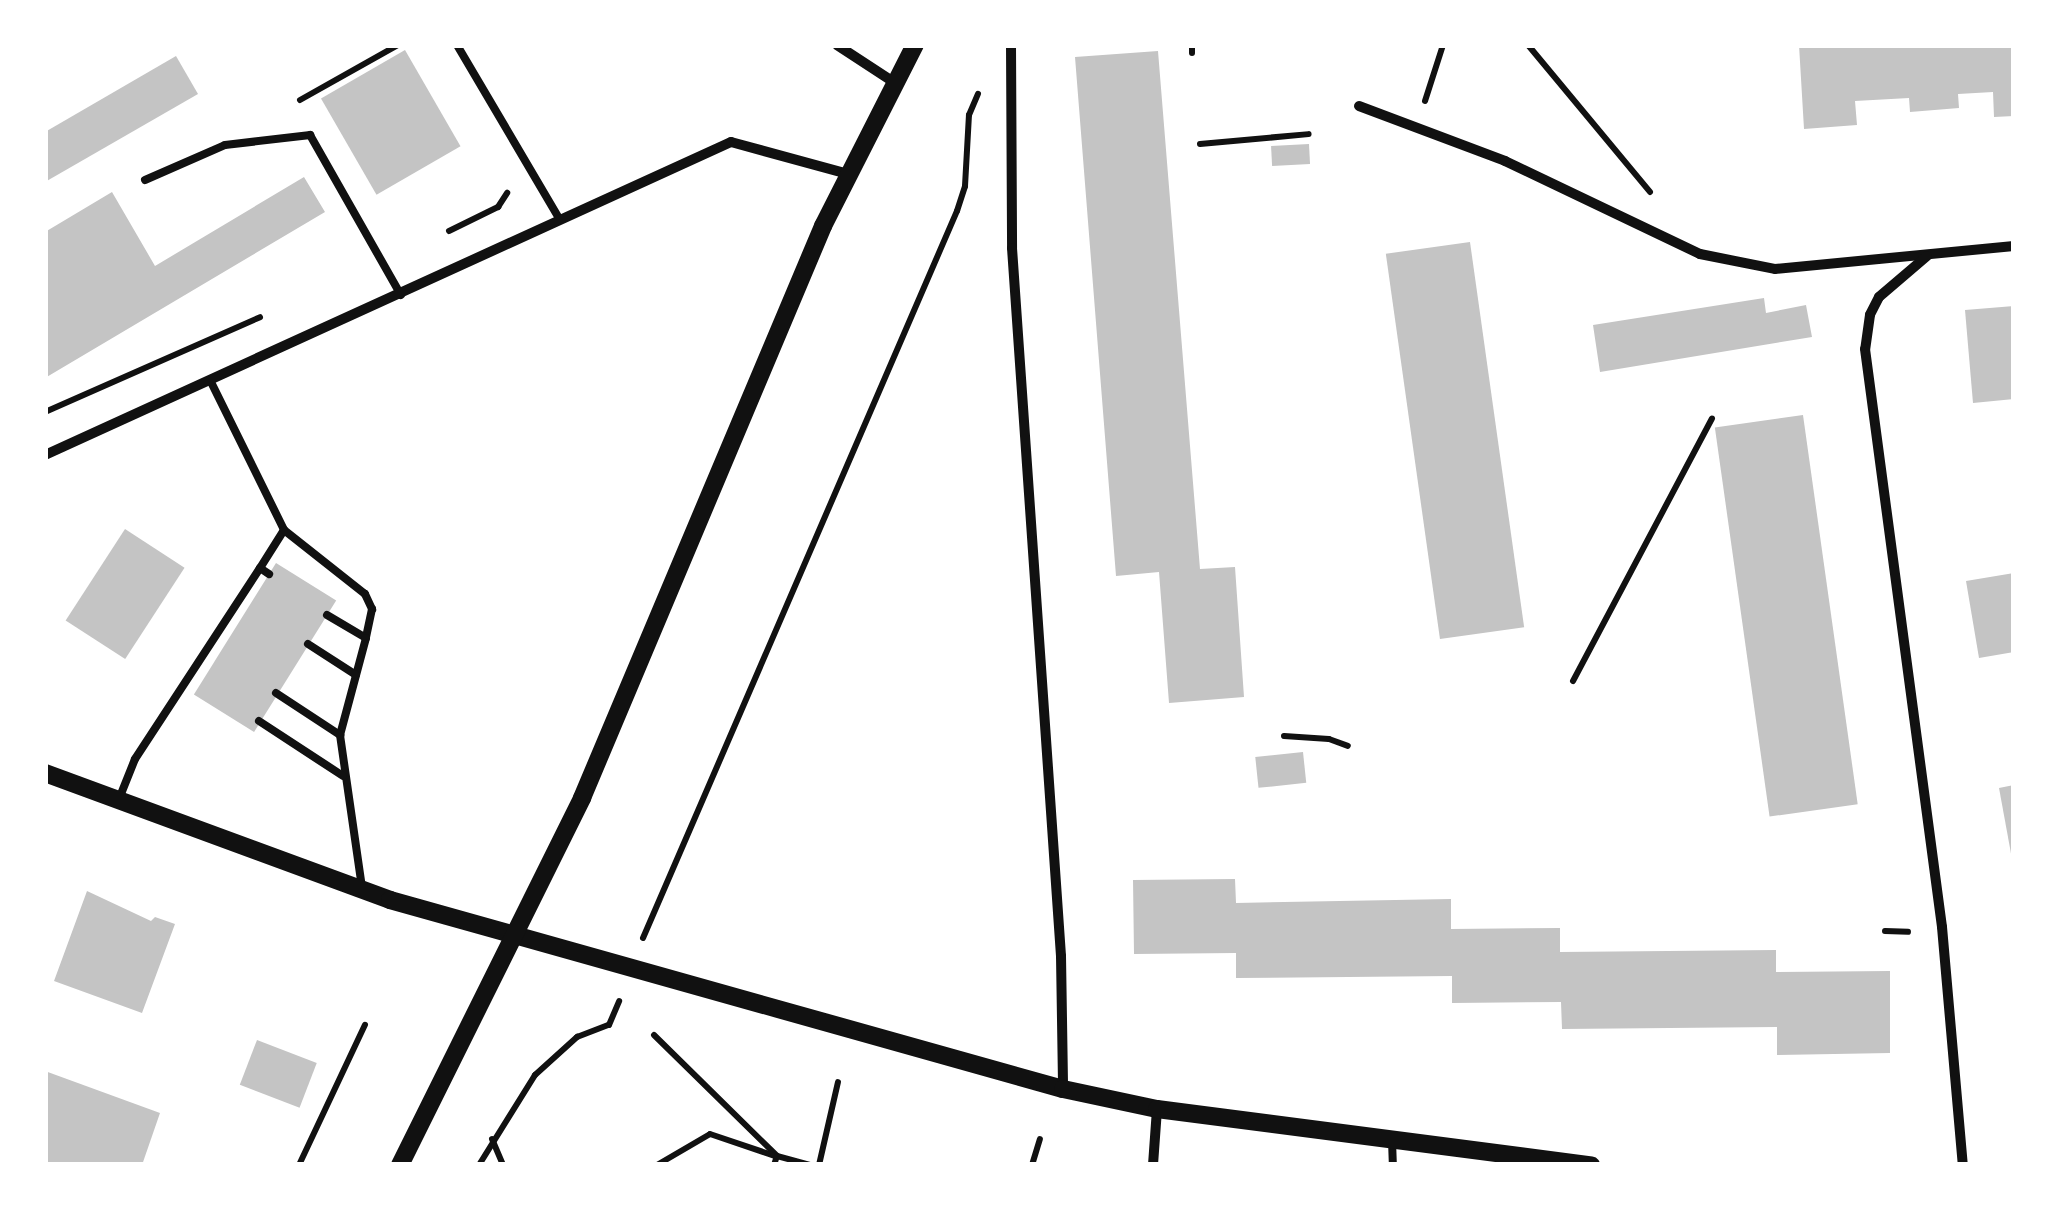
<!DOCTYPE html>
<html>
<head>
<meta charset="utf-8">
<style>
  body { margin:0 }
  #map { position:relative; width:2059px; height:1210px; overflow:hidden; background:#fff; font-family:Barlow,sans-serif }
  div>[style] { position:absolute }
  .building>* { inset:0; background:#c4c4c4; transform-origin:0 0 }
  .path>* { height:6px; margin:-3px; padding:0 3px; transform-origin:3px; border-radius:3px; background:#111 }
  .service>* { height:8px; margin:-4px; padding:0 4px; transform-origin:4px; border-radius:4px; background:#111 }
  .minor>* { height:10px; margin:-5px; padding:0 5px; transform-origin:5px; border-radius:5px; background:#111 }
  .tertiary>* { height:18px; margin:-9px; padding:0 9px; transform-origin:9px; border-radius:9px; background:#111 }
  span { translate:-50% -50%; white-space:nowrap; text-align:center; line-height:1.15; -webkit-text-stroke:9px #fff; paint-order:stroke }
  .frame { position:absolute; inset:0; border:48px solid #fff; pointer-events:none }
</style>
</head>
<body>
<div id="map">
  <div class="building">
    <div style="clip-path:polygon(1799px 45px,2014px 45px,2014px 116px,1994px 117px,1993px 92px,1958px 94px,1959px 108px,1910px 112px,1909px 98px,1855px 101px,1857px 125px,1804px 129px)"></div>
    <div style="left:405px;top:50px;width:111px;height:97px;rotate:60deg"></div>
    <div style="clip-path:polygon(1158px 51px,1200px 569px,1235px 567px,1244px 697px,1169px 703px,1159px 572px,1116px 576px,1075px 57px)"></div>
    <div style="clip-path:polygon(176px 56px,198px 94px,45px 182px,45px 132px)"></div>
    <div style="left:1309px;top:144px;width:20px;height:38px;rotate:87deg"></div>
    <div style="clip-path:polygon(304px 177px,325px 212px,45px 378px,45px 232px,112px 192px,155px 266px)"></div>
    <div style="left:1470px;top:242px;width:389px;height:85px;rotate:82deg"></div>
    <div style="clip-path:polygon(1764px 298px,1766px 313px,1806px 305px,1812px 337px,1600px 372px,1593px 325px)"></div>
    <div style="clip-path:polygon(2014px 306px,2014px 399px,1973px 403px,1965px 310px)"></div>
    <div style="left:1803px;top:415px;width:393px;height:89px;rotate:82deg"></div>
    <div style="left:125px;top:529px;width:71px;height:109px;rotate:33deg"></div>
    <div style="left:276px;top:563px;width:71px;height:155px;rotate:32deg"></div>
    <div style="clip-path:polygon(2014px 573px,2014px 652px,1979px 658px,1966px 581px)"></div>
    <div style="left:1303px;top:752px;width:31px;height:48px;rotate:84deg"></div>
    <div style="clip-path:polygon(2014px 785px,2014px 859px,2012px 859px,1999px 788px)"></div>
    <div style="clip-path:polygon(1235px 879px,1236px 903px,1451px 899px,1451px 929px,1560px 928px,1560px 952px,1776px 950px,1776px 972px,1890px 971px,1890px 1053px,1777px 1055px,1777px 1027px,1562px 1029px,1561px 1002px,1452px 1003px,1452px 976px,1236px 978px,1236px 953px,1134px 954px,1133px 880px)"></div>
    <div style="clip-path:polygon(87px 891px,151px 921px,155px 917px,175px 924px,142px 1013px,54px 981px)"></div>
    <div style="left:257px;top:1040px;width:64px;height:48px;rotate:21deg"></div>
    <div style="clip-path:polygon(45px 1071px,160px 1113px,142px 1165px,45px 1165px)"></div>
  </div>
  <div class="path">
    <div style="left:1528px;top:45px;width:191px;rotate:50.3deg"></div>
    <div style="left:1192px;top:53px;width:8px;rotate:-90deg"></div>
    <div style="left:300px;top:100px;width:112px;rotate:-29.3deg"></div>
    <div style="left:1425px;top:101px;width:59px;rotate:-72.2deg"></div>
    <div style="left:1200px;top:144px;width:109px;rotate:-5.2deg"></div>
    <div style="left:449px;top:231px;width:55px;rotate:-26.1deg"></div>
    <div style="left:498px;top:207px;width:17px;rotate:-57deg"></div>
    <div style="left:45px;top:412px;width:235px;rotate:-23.8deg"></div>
    <div style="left:1573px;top:681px;width:297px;rotate:-62.1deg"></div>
    <div style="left:1284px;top:736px;width:45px;rotate:3.8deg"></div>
    <div style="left:1329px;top:739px;width:20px;rotate:20deg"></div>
    <div style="left:1885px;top:931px;width:23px;rotate:2deg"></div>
    <div style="left:643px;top:938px;width:792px;rotate:-66.64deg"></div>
    <div style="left:957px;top:211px;width:26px;rotate:-72deg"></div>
    <div style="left:965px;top:186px;width:71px;rotate:-86.8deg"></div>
    <div style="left:969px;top:115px;width:23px;rotate:-67deg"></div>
    <div style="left:654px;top:1035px;width:173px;rotate:44.5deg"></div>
    <div style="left:492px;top:1139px;width:28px;rotate:67deg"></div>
    <div style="left:299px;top:1165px;width:155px;rotate:-64.8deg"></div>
    <div style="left:479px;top:1165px;width:106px;rotate:-58.1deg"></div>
    <div style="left:535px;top:1075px;width:57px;rotate:-42.1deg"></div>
    <div style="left:577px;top:1037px;width:34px;rotate:-21deg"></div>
    <div style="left:609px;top:1025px;width:26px;rotate:-67deg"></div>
    <div style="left:657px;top:1165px;width:61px;rotate:-30.3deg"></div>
    <div style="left:710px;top:1134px;width:69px;rotate:18.7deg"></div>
    <div style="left:774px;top:1165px;width:9px;rotate:-72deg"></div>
    <div style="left:777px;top:1156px;width:35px;rotate:15deg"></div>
    <div style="left:819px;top:1165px;width:85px;rotate:-77.1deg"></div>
    <div style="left:1032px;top:1165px;width:27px;rotate:-73deg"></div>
  </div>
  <div class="service">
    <div style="left:457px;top:45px;width:203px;rotate:59.5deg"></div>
    <div style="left:145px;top:180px;width:87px;rotate:-23.6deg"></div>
    <div style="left:225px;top:145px;width:86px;rotate:-6.7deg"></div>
    <div style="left:310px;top:135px;width:184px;rotate:60.4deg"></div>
    <div style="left:211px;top:382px;width:165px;rotate:63.7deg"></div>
    <div style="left:284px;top:530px;width:45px;rotate:122.3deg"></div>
    <div style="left:284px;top:530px;width:103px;rotate:38.3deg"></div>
    <div style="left:365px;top:594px;width:17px;rotate:65deg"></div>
    <div style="left:372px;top:609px;width:30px;rotate:102deg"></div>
    <div style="left:327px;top:615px;width:45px;rotate:30.5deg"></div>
    <div style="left:366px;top:638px;width:100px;rotate:105deg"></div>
    <div style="left:340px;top:735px;width:155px;rotate:81.8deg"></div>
    <div style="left:308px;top:644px;width:57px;rotate:32.9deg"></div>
    <div style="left:276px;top:693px;width:77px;rotate:33.3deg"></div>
    <div style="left:259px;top:721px;width:100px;rotate:33.2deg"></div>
    <div style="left:119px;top:799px;width:43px;rotate:-68.2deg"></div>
    <div style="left:135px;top:759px;width:228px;rotate:-56.8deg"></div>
    <div style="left:260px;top:568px;width:11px;rotate:34deg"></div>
    <div style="left:1392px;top:1140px;width:25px;rotate:88deg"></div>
  </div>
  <div class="minor">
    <div style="left:837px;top:45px;width:69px;rotate:33.2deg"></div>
    <div style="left:1011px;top:45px;width:203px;rotate:89.7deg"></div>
    <div style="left:1012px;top:248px;width:710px;rotate:86.04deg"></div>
    <div style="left:1061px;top:956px;width:133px;rotate:89.1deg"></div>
    <div style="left:1359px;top:106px;width:156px;rotate:20.6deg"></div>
    <div style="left:1505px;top:161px;width:216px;rotate:25.5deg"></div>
    <div style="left:1700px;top:254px;width:76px;rotate:11.3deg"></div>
    <div style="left:1775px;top:269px;width:240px;rotate:-5.5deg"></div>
    <div style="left:1927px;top:256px;width:63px;rotate:139.5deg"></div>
    <div style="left:1879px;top:297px;width:20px;rotate:117deg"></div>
    <div style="left:1870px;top:315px;width:34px;rotate:98deg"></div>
    <div style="left:1865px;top:349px;width:583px;rotate:82.41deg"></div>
    <div style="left:1942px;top:927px;width:239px;rotate:85deg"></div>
    <div style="left:45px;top:455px;width:754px;rotate:-24.53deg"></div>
    <div style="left:731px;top:142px;width:121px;rotate:15.3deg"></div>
    <div style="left:1153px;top:1165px;width:56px;rotate:-85.9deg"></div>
  </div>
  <div class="tertiary">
    <div style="left:45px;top:773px;width:368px;rotate:20.2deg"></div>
    <div style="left:390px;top:900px;width:699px;rotate:15.69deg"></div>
    <div style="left:1063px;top:1089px;width:96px;rotate:12deg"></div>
    <div style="left:1157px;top:1109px;width:438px;rotate:7.4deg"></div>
    <div style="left:400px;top:1165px;width:410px;rotate:-63.6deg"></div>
    <div style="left:582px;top:798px;width:621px;rotate:-67.15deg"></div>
    <div style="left:823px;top:226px;width:203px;rotate:-63.1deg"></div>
  </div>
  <div class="frame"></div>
</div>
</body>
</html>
